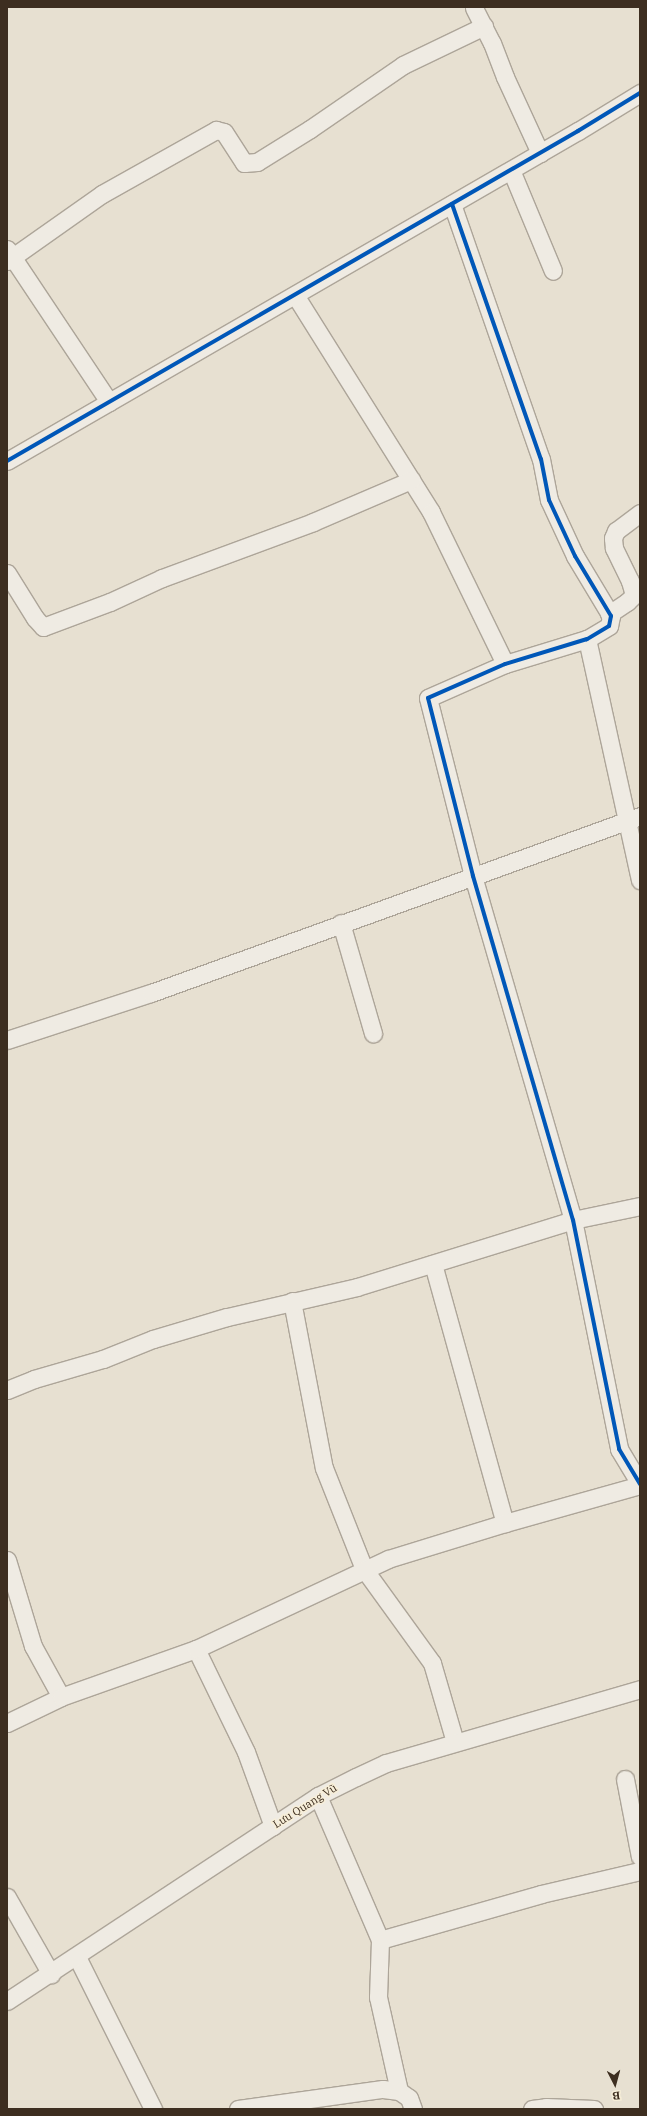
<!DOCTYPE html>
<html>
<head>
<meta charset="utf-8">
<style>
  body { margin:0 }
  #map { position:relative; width:647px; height:2116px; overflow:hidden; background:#e7e0d1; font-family:"IBM Plex Serif",serif }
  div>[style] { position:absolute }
  .roads { filter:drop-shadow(1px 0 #ada599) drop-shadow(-1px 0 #ada599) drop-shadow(0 1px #ada599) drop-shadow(0 -1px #ada599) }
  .minor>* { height:17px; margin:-8.5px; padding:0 8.5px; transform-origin:8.5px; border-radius:8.5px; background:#efebe3 }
  .cycleway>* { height:4px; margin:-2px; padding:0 2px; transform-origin:2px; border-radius:2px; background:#0057b8 }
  span { translate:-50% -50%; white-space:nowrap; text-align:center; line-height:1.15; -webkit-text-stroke:3px #f7eed8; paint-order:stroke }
  .street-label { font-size:11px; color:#3d2e20 }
  .frame { position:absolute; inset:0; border:8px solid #3d2e20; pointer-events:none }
  .north { position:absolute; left:595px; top:2064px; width:40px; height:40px; -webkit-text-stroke:3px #f7eed8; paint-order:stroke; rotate:174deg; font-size:11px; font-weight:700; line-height:16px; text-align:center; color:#3d2e20 }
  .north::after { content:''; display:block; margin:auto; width:14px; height:18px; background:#3d2e20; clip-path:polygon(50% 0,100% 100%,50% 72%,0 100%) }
</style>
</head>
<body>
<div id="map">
  <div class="roads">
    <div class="minor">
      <div style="left:474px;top:8px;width:39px;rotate:63deg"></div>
      <div style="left:492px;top:43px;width:36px;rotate:69deg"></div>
      <div style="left:505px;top:77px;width:84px;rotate:65.3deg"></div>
      <div style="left:511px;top:170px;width:109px;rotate:67.4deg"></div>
      <div style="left:452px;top:204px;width:270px;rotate:70.8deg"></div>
      <div style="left:541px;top:459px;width:42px;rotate:79deg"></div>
      <div style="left:549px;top:500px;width:62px;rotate:65.1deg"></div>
      <div style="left:575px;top:556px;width:70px;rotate:59deg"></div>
      <div style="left:611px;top:616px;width:10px;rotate:101deg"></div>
      <div style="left:609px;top:626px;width:26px;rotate:149deg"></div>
      <div style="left:587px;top:639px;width:86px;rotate:163deg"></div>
      <div style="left:505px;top:664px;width:84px;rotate:156.2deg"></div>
      <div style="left:428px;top:698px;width:184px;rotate:75.8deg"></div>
      <div style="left:473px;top:876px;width:358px;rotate:73.8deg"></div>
      <div style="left:573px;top:1220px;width:234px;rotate:78.6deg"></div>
      <div style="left:619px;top:1449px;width:41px;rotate:59deg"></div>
      <div style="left:7px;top:249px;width:184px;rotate:56.3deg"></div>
      <div style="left:7px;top:261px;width:116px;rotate:-35.2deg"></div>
      <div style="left:102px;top:194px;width:131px;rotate:-29.3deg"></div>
      <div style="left:216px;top:130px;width:8px;rotate:14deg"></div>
      <div style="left:224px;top:132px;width:37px;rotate:57deg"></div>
      <div style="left:244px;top:163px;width:13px;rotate:-4deg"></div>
      <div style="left:257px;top:162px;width:62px;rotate:-31.9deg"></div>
      <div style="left:310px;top:129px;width:113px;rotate:-34.5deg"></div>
      <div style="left:403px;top:65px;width:90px;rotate:-25.7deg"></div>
      <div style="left:295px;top:295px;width:256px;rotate:57.9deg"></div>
      <div style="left:431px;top:512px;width:169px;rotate:64deg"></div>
      <div style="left:7px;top:461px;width:660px;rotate:-30.03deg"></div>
      <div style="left:578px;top:131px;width:73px;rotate:-31.5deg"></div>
      <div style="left:7px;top:573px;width:53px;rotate:58.1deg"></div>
      <div style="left:35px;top:618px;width:12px;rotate:48deg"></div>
      <div style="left:43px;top:627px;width:72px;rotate:-20.5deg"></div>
      <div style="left:110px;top:602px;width:57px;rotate:-24.8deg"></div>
      <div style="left:162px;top:578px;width:161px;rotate:-20.3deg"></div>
      <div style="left:313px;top:522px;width:107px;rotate:-23.2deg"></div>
      <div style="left:609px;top:614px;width:22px;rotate:-34deg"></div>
      <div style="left:627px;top:602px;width:10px;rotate:-45deg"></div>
      <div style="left:634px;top:595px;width:15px;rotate:-106deg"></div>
      <div style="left:630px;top:581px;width:37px;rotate:-116deg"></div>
      <div style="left:614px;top:548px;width:10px;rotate:-96deg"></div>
      <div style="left:613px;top:538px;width:8px;rotate:-67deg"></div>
      <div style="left:616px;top:531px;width:30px;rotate:-37deg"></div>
      <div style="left:587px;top:639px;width:247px;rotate:77.6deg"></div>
      <div style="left:341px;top:923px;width:115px;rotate:73.8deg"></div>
      <div style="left:7px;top:1040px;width:151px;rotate:-18.1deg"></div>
      <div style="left:151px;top:993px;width:520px;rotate:-19.9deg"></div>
      <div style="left:433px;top:1264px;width:269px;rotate:74.5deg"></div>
      <div style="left:292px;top:1301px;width:170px;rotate:79.2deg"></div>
      <div style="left:324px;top:1468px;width:109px;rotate:68.4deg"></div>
      <div style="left:364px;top:1569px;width:116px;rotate:54.1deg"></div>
      <div style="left:432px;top:1663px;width:82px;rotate:73.8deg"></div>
      <div style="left:7px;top:1390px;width:29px;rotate:-22deg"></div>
      <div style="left:34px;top:1379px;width:72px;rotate:-16.2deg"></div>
      <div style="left:103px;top:1359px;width:54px;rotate:-21.8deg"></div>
      <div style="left:153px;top:1339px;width:77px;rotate:-16.6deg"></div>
      <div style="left:227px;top:1317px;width:133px;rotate:-13deg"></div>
      <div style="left:357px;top:1287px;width:226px;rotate:-17.2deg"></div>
      <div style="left:573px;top:1220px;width:68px;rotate:-11.8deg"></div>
      <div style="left:7px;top:1560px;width:90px;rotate:73.2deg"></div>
      <div style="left:33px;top:1646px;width:58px;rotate:61.2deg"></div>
      <div style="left:196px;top:1649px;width:114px;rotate:64.1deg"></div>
      <div style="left:246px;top:1752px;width:79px;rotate:70deg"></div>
      <div style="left:7px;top:1723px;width:60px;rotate:-25.7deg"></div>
      <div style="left:61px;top:1697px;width:143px;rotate:-19.6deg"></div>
      <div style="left:196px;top:1649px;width:212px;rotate:-25.1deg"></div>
      <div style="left:388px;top:1559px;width:122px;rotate:-17.1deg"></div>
      <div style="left:505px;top:1523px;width:140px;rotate:-15.7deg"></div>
      <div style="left:625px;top:1779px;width:79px;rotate:79.1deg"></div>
      <div style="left:318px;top:1796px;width:157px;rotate:66.7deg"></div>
      <div style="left:380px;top:1940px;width:57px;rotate:92deg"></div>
      <div style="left:378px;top:1997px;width:96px;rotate:77.4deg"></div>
      <div style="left:7px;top:1897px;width:89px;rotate:60.3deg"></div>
      <div style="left:380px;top:1940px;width:167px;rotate:-15.9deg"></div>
      <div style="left:541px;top:1894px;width:102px;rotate:-13.1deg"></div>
      <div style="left:77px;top:1957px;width:170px;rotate:63.4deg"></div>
      <div style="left:7px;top:2001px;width:372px;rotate:-33.4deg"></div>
      <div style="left:318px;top:1796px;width:42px;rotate:-26.6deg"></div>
      <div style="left:356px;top:1777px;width:33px;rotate:-25deg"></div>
      <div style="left:386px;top:1763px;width:265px;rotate:-16.2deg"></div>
      <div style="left:238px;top:2109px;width:146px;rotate:-7.9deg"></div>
      <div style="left:383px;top:2089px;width:16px;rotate:7deg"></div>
      <div style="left:399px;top:2091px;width:12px;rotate:35deg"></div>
      <div style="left:409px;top:2098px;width:12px;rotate:70deg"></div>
      <div style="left:532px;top:2109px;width:14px;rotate:-8deg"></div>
      <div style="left:546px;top:2107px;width:48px;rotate:2.4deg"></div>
    </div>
  </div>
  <div class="cycleway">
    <div style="left:452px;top:204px;width:270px;rotate:70.8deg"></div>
    <div style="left:541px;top:459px;width:42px;rotate:79deg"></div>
    <div style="left:549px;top:500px;width:62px;rotate:65.1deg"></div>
    <div style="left:575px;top:556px;width:70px;rotate:59deg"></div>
    <div style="left:611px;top:616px;width:10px;rotate:101deg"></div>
    <div style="left:609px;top:626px;width:26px;rotate:149deg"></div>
    <div style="left:587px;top:639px;width:86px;rotate:163deg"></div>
    <div style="left:505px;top:664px;width:84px;rotate:156.2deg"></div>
    <div style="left:428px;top:698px;width:184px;rotate:75.8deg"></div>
    <div style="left:473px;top:876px;width:358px;rotate:73.8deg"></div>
    <div style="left:573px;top:1220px;width:234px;rotate:78.6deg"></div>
    <div style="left:619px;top:1449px;width:41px;rotate:59deg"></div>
    <div style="left:7px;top:461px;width:660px;rotate:-30.03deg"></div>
    <div style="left:578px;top:131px;width:73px;rotate:-31.5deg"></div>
  </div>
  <div class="street-label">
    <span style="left:305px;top:1806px;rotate:-32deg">Lưu Quang Vũ</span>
  </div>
  <div class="frame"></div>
  <div class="north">B</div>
</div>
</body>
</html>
